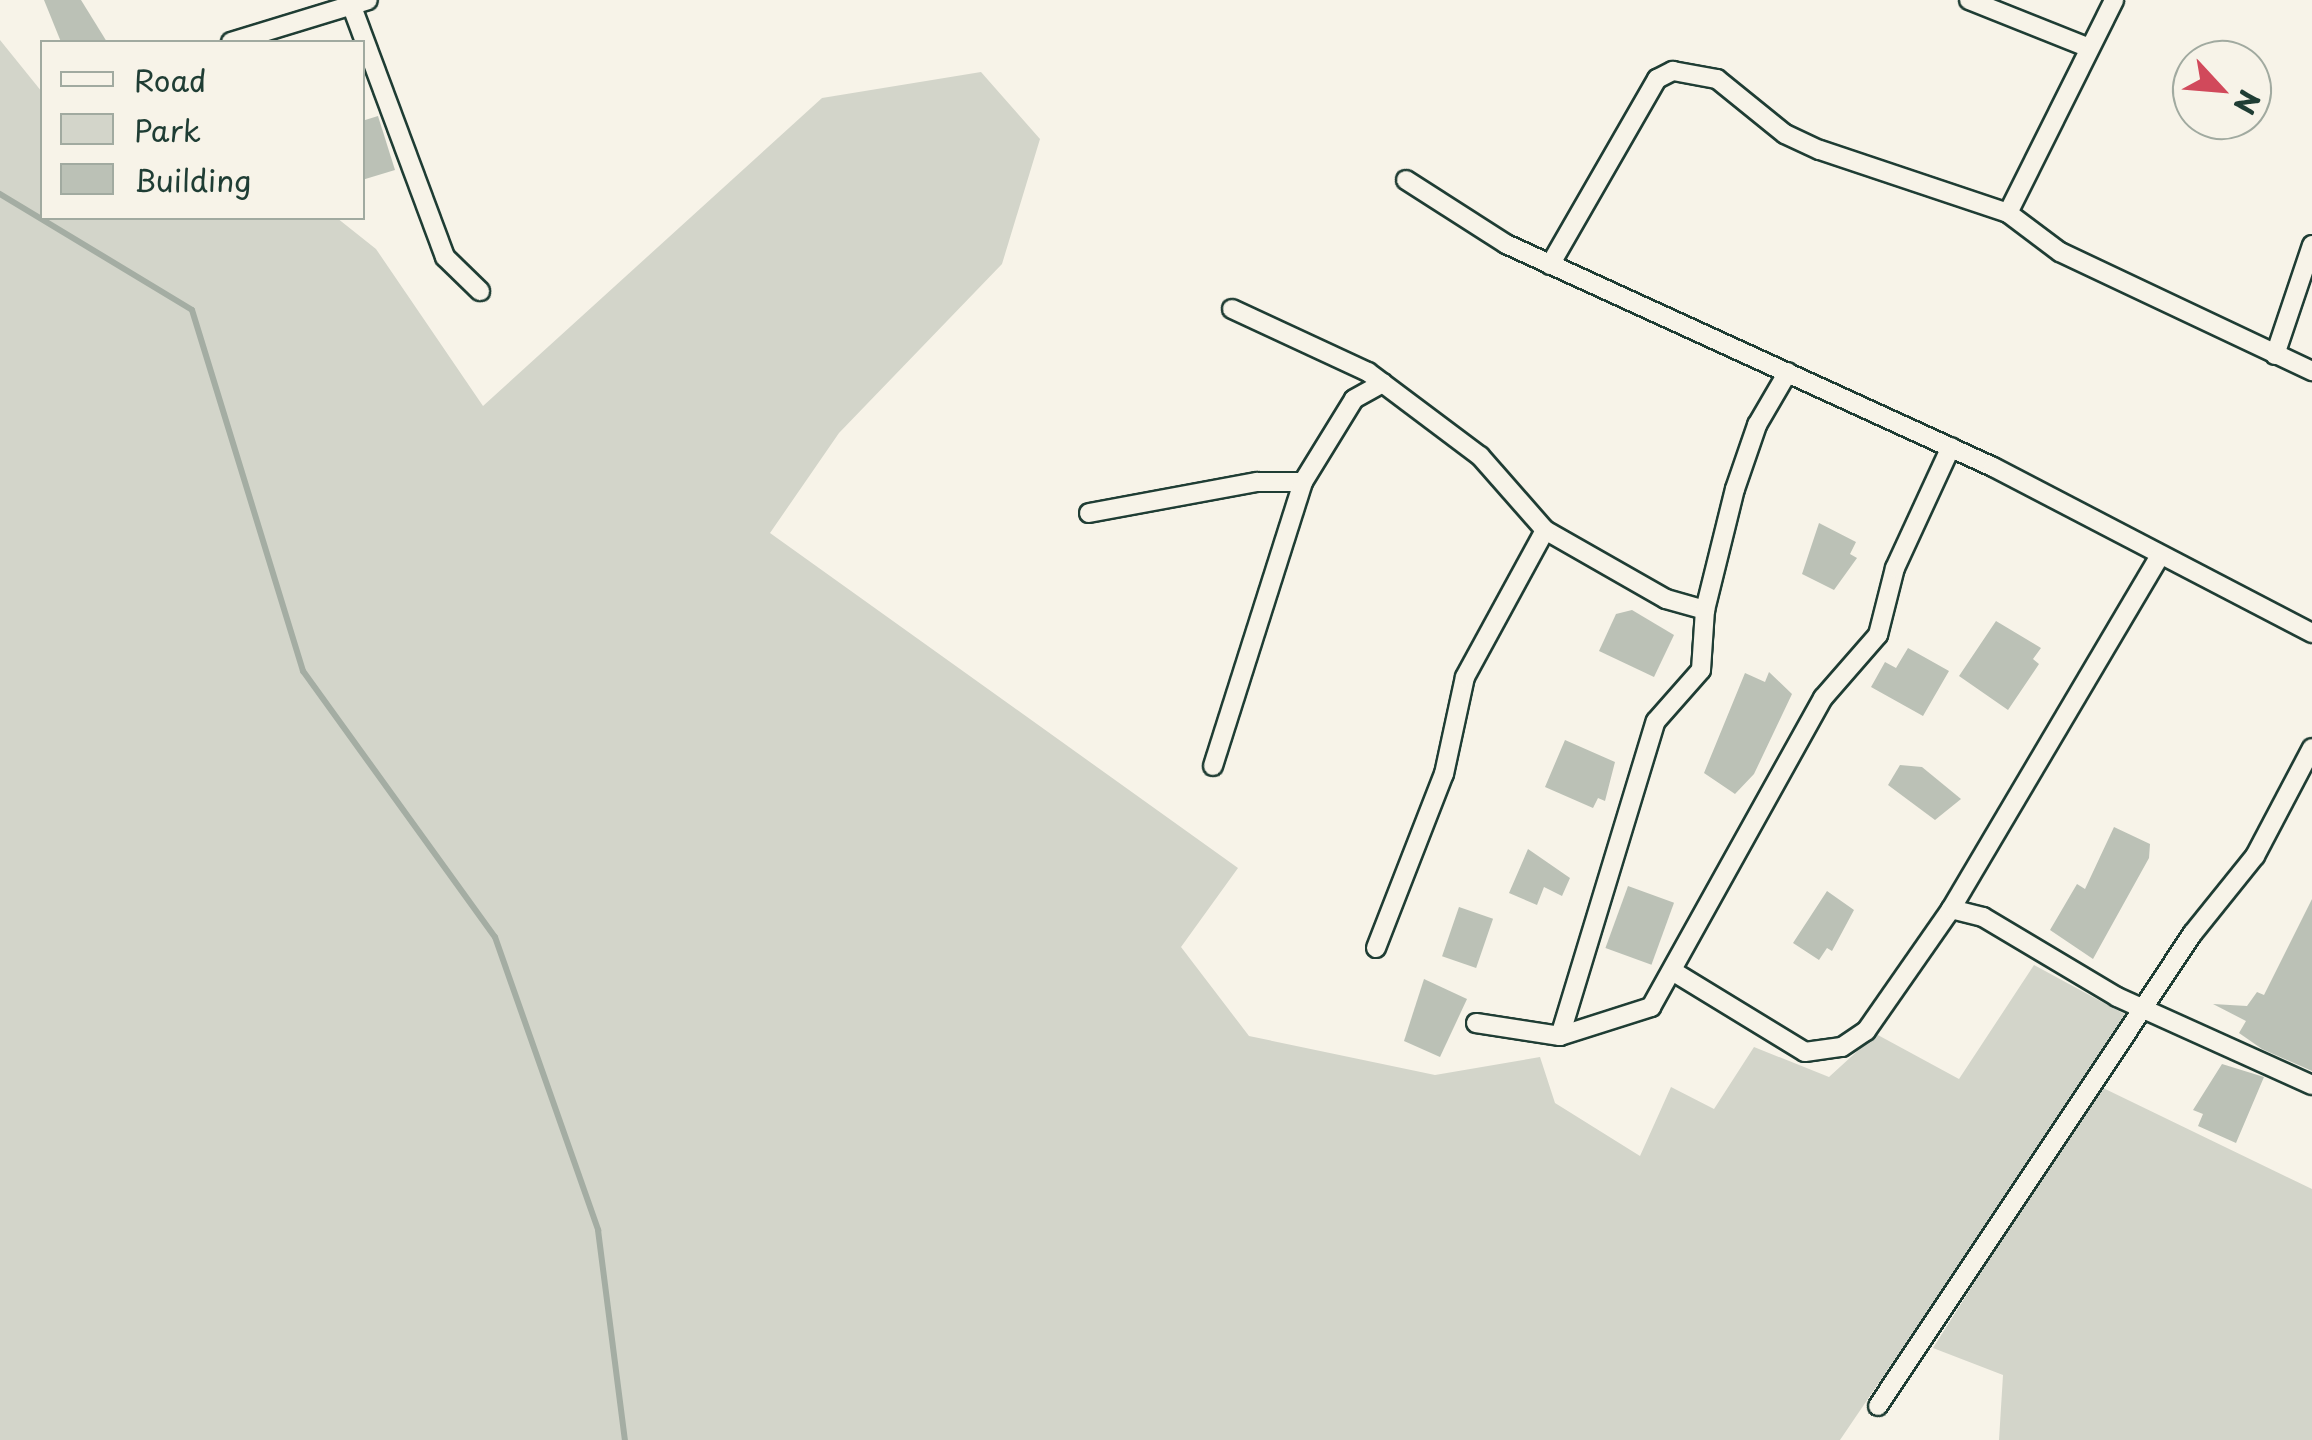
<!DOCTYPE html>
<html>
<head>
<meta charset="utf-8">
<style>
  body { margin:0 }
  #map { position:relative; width:2312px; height:1440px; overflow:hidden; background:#f7f3e8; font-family:"Playpen Sans",sans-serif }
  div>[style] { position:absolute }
  .green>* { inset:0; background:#d3d5ca }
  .stream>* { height:6px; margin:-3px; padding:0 3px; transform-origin:3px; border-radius:3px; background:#a4ada3 }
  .building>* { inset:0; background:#bbc1b6; transform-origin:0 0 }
  .roads { filter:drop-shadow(2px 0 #1f3d34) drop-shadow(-2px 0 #1f3d34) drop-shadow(0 2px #1f3d34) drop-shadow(0 -2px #1f3d34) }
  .minor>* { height:18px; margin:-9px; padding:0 9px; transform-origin:9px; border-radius:9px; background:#f7f3e8 }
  span { translate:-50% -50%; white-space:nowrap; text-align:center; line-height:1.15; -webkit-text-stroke:8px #f7f3e8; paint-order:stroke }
  .legend { position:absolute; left:40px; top:40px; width:325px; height:180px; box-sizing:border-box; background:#f7f3e8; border:2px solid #a1aaa0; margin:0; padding:12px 18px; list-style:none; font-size:30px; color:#1f3d34 }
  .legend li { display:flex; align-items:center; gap:20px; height:50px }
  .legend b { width:50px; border:2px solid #a1aaa0 }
  .north { position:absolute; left:2172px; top:40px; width:100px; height:100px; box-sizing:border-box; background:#f7f3e8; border:2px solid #a1aaa0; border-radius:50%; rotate:116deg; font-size:28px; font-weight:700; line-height:40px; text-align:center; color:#1f3d34 }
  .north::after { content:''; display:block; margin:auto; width:35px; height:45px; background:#d1495b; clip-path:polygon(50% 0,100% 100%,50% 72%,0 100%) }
</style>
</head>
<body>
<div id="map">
  <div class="green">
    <div style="clip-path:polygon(0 40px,42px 92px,42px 218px,337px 218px,376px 249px,483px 406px,822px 98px,981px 72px,1040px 139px,1002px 264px,839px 433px,770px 533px,1238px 868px,1181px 947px,1249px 1036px,1435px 1075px,1540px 1057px,1555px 1103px,1640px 1156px,1671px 1087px,1714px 1109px,1754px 1047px,1829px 1077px,1876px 1034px,1959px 1079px,2034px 965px,2128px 1016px,1840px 1440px,0 1440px)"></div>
    <div style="clip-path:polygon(2099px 1086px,2312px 1189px,2312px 1440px,1999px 1440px,2003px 1375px,1933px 1348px)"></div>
  </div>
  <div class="stream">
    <div style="left:0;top:194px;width:224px;rotate:31.1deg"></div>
    <div style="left:192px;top:310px;width:378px;rotate:72.9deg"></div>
    <div style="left:303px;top:671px;width:328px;rotate:54.2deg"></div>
    <div style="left:495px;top:937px;width:311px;rotate:70.6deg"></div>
    <div style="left:598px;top:1230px;width:212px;rotate:82.7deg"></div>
  </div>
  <div class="building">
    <div style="clip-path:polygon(44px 0,81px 0,107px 42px,61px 42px)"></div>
    <div style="clip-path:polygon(378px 116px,395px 170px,362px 180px,362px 121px)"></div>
    <div style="clip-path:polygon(1819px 523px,1856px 542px,1850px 554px,1857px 558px,1834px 590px,1802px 574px)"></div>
    <div style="clip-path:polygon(1632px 610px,1674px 635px,1654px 677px,1599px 651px,1616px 614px)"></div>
    <div style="clip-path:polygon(1996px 621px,2041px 648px,2033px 659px,2039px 664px,2008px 710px,1959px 676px)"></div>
    <div style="clip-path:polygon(1908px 648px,1949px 671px,1923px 716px,1871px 687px,1885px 662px,1896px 668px)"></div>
    <div style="clip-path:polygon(1769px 672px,1792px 694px,1754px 774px,1735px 794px,1704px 773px,1745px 673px,1765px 682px)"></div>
    <div style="clip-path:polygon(1565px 740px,1615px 762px,1605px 801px,1598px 798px,1593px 808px,1545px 787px)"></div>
    <div style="clip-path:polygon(1900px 765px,1922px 767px,1961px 799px,1935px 820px,1888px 785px)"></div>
    <div style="clip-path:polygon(2114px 827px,2150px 844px,2149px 858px,2093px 959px,2050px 930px,2077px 884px,2085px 889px)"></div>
    <div style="clip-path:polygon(1528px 849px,1570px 878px,1562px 896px,1544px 887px,1537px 905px,1509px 893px)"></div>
    <div style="left:1628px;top:886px;width:49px;height:66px;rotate:20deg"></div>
    <div style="clip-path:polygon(1827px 891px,1854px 910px,1832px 951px,1827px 948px,1819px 960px,1793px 943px)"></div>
    <div style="clip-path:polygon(2312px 899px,2312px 1071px,2262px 1049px,2239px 1033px,2246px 1021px,2213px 1004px,2247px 1006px,2257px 992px,2264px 995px)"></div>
    <div style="left:1459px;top:907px;width:36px;height:52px;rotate:19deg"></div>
    <div style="clip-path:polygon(1424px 979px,1467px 999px,1440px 1057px,1404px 1041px)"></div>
    <div style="clip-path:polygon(2222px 1064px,2264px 1077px,2236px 1143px,2198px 1126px,2203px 1114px,2193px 1110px)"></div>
  </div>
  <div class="roads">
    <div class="minor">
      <div style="left:1969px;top:0;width:127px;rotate:21.7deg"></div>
      <div style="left:351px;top:4px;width:270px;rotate:69.6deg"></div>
      <div style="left:445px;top:257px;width:49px;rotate:44.2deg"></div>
      <div style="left:231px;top:42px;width:143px;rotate:-17deg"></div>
      <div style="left:1406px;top:180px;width:119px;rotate:32.6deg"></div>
      <div style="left:1506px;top:244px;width:536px;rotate:24.6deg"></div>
      <div style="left:1993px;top:467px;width:360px;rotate:27.5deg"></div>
      <div style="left:2008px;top:213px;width:65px;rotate:36.9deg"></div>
      <div style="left:2060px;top:252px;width:279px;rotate:25.3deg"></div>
      <div style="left:1550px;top:265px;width:215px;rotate:-60.1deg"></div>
      <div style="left:1657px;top:79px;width:18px;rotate:-27deg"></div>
      <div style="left:1673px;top:71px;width:45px;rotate:10.3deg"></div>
      <div style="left:1717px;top:79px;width:87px;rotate:39deg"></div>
      <div style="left:1785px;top:134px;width:38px;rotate:25deg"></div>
      <div style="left:1820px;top:150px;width:198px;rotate:18.5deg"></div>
      <div style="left:2008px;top:213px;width:238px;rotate:-63.5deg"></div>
      <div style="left:1232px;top:309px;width:150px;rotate:24.9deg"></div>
      <div style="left:1368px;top:372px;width:140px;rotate:36.9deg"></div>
      <div style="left:1480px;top:456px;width:98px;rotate:48.7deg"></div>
      <div style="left:1545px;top:530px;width:139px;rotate:29.7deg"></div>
      <div style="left:1666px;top:599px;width:41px;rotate:15.8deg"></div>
      <div style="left:2275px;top:355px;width:116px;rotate:-71.4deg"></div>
      <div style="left:1089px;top:513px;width:171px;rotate:-10.5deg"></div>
      <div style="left:1257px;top:482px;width:46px"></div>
      <div style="left:1213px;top:766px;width:298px;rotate:-72.4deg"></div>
      <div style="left:1303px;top:482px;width:97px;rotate:-58.4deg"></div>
      <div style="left:1354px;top:399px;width:33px;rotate:-29deg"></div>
      <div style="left:1951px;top:909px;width:33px;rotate:14deg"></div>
      <div style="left:1983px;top:917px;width:156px;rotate:30.8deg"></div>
      <div style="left:2117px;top:997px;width:214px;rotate:24.3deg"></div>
      <div style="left:1376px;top:948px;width:187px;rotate:-68.7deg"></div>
      <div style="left:1444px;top:774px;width:99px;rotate:-77.8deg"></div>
      <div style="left:1465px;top:677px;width:167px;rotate:-61.4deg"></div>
      <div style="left:1674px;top:972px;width:153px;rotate:31.4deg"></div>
      <div style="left:1805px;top:1052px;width:37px;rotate:-8deg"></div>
      <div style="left:1842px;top:1047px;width:29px;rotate:-34deg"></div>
      <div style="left:1866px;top:1031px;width:149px;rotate:-55.1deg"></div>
      <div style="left:1951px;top:909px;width:410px;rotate:-59.4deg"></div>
      <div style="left:1476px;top:1023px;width:85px;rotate:8.8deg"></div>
      <div style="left:1560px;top:1036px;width:96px;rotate:-17.7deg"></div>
      <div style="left:1651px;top:1007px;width:354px;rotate:-60.9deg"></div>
      <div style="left:1823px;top:698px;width:84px;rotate:-48.9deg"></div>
      <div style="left:1878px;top:635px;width:69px;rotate:-75.8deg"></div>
      <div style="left:1895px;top:568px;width:133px;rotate:-65.2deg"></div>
      <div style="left:1560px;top:1036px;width:329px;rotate:-73.1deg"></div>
      <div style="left:1656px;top:721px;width:68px;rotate:-48.6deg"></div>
      <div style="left:1701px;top:670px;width:60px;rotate:-86.2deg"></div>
      <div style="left:1705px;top:610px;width:125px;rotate:-76.1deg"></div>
      <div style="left:1735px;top:489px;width:68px;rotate:-71deg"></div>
      <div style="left:1757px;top:425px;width:61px;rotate:-59.7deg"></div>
      <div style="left:1878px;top:1406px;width:568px;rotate:-56.34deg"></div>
      <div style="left:2193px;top:933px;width:99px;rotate:-51.2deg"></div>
      <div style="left:2255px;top:856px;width:122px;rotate:-62.2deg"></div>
    </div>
  </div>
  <ul class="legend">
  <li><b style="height:12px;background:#f7f3e8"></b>Road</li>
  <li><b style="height:28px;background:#d3d5ca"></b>Park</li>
  <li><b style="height:28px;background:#bbc1b6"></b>Building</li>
  </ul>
  <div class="north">N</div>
</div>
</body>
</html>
